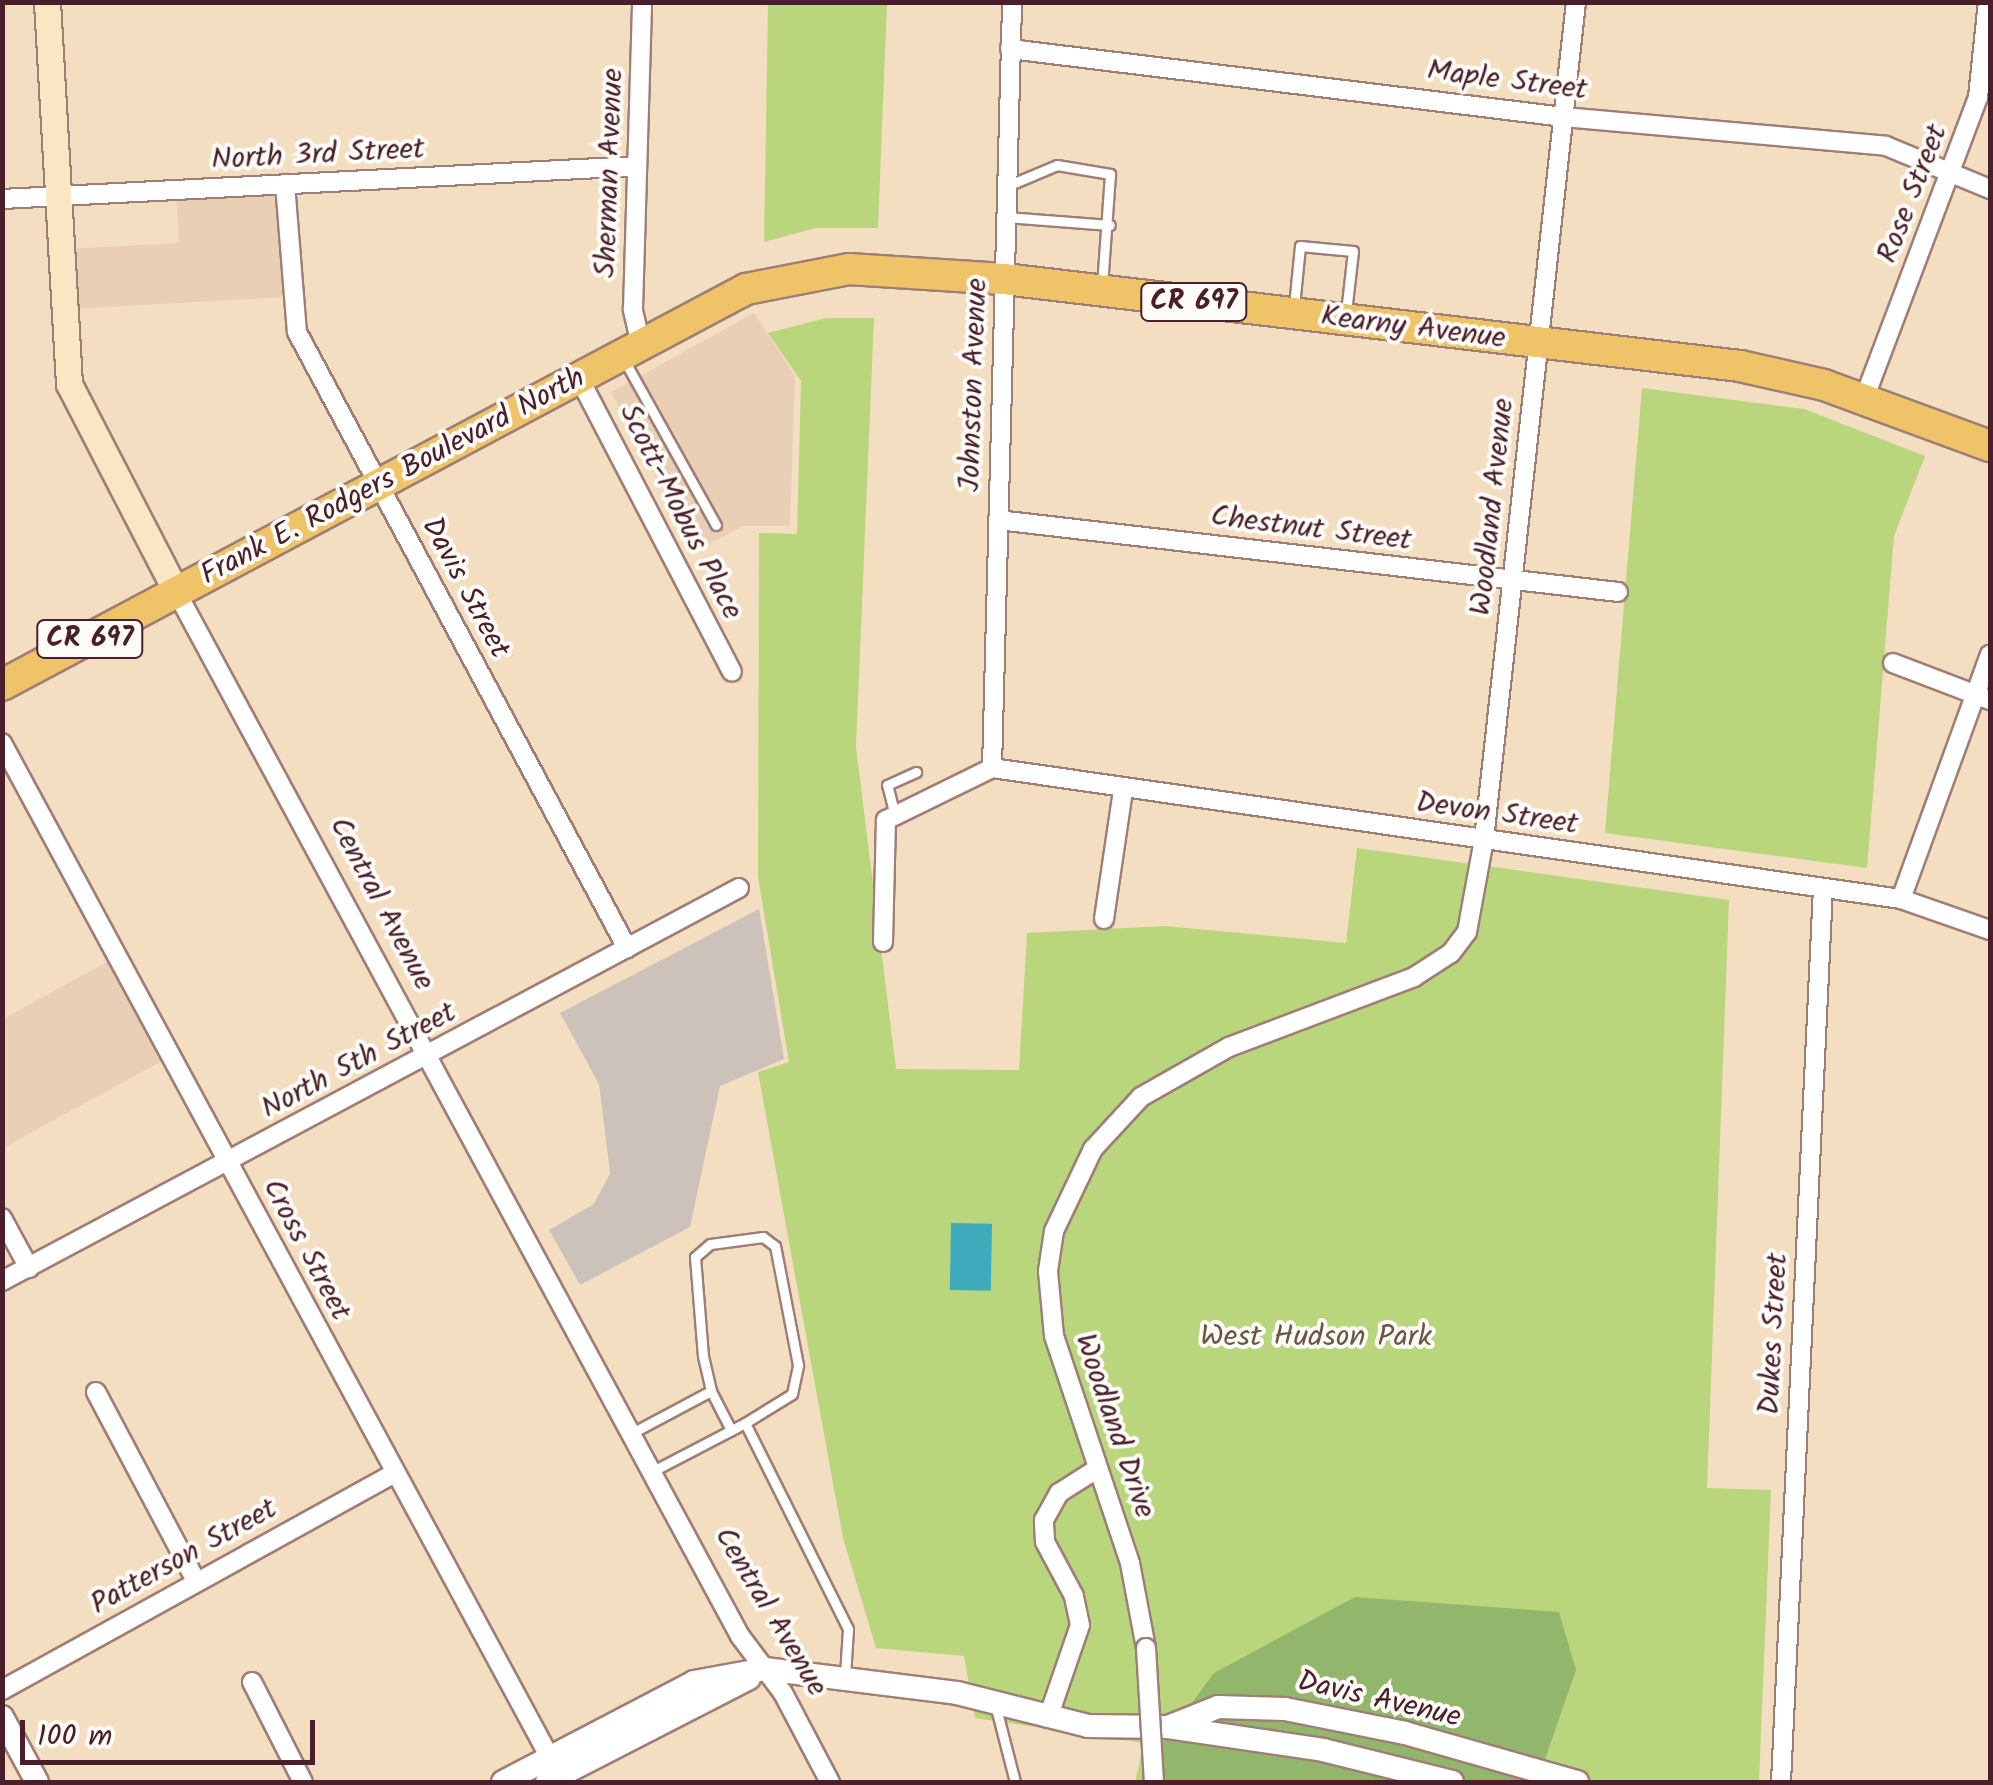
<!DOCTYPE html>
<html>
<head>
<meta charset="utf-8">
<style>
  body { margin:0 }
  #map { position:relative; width:1993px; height:1785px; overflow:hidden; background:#f4dec2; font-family:Kalam,sans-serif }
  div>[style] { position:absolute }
  .built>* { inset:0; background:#e8cfb5 }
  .industrial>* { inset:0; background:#cdc2b9 }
  .green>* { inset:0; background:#b9d67c }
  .forest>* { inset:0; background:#92b76c }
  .water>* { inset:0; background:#3eabbd; transform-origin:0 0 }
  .roads { filter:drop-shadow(2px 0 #9f7e76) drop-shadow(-2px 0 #9f7e76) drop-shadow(0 2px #9f7e76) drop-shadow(0 -2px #9f7e76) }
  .service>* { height:9px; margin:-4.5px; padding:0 4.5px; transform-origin:4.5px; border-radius:4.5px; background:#fff }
  .minor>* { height:18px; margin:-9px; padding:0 9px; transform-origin:9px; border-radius:9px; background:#fff }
  .tertiary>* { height:22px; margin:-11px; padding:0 11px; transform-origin:11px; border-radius:11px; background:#fff }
  .secondary>* { height:25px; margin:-12.5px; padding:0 12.5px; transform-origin:12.5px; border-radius:12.5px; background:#f9e7c3 }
  .primary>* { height:30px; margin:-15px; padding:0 15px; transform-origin:15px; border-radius:15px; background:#efc469 }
  .bridges { filter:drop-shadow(2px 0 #9f7e76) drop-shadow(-2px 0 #9f7e76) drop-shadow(0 2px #9f7e76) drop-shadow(0 -2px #9f7e76) }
  .minor-bridge>* { height:18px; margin:-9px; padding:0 9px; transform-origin:9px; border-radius:9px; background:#fff }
  span { translate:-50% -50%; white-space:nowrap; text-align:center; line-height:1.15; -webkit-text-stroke:8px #fdfcf7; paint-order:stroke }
  .shield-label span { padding:2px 8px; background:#fdfcf7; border:2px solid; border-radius:8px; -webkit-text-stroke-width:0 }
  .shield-label { font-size:28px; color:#4a1f2b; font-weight:700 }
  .street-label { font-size:30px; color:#4a1f2b }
  .park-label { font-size:30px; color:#6b5643 }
  .frame { position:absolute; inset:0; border:5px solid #4a1f2b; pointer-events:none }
  .scale { position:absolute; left:20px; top:1720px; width:295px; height:45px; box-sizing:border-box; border:5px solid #4a1f2b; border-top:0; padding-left:12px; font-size:30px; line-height:35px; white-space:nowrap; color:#4a1f2b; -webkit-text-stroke:8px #fdfcf7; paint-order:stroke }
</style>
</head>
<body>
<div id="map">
  <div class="built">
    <div style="clip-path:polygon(281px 188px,288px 297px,66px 309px,65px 249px,179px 243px,176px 192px)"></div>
    <div style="clip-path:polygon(754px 313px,795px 376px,790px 526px,743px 526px,695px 551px,611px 392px)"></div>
    <div style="clip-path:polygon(114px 958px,171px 1056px,3px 1148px,3px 1019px)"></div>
  </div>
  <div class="industrial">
    <div style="clip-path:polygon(759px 909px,784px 1059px,720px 1086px,690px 1227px,580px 1285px,549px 1230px,594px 1204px,610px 1173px,599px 1084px,560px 1013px)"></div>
  </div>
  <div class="green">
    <div style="clip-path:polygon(768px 3px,887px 3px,878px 228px,816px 228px,764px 242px)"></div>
    <div style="clip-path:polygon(826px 318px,874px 318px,856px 747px,896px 1069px,1019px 1070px,1027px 933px,1165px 926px,1346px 943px,1357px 848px,1729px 900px,1707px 1488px,1771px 1490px,1759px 1782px,1135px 1782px,1144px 1743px,975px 1718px,964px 1656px,876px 1648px,843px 1538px,758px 1072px,789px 1062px,758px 877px,759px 533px,797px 534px,801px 381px,768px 333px)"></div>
    <div style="clip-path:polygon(1642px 388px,1804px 409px,1925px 456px,1894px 536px,1867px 868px,1605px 833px)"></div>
  </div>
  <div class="forest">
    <div style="clip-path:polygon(1355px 1597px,1559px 1612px,1576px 1670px,1537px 1782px,1149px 1782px,1157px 1750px,1214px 1673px)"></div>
  </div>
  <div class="water">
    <div style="left:951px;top:1223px;width:41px;height:67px;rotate:1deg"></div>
  </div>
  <div class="roads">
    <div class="service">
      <div style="left:1007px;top:186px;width:54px;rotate:-22.8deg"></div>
      <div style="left:1057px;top:165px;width:54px;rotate:9.6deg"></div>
      <div style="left:1110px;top:174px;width:112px;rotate:94.1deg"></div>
      <div style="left:1006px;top:217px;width:104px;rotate:4.4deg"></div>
      <div style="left:1294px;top:306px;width:60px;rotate:-84.3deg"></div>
      <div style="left:1300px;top:246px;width:53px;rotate:5.4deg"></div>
      <div style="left:1353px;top:251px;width:61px;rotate:96.5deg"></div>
      <div style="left:623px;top:358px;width:191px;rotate:60.9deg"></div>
      <div style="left:895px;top:816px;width:32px;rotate:-104deg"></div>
      <div style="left:887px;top:785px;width:32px;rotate:-24deg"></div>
      <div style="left:745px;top:1423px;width:230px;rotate:63.4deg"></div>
      <div style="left:848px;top:1629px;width:46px;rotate:93.7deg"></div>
      <div style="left:630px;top:1434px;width:92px;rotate:-28deg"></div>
      <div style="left:651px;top:1472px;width:106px;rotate:-27.5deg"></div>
      <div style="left:745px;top:1423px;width:55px;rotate:-31.7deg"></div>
      <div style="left:792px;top:1394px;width:30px;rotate:-78deg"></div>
      <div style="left:798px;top:1365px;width:121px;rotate:-100.9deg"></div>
      <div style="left:775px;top:1246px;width:15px;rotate:-143deg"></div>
      <div style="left:763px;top:1237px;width:53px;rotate:172.5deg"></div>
      <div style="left:710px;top:1244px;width:20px;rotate:139deg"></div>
      <div style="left:695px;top:1257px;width:99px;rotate:85.4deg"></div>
      <div style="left:703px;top:1356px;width:36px;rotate:77deg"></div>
      <div style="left:711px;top:1391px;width:44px;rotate:62.9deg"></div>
      <div style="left:996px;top:1708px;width:76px;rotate:75.6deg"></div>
    </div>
    <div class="minor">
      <div style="left:1010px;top:49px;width:558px;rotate:7deg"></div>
      <div style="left:1564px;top:117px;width:323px;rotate:5.1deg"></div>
      <div style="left:1886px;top:146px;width:113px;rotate:22.5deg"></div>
      <div style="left:285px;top:184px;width:148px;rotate:85.4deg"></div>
      <div style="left:297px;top:332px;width:699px;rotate:61.82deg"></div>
      <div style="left:2px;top:199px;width:636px;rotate:-2.97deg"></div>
      <div style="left:641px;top:345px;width:37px;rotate:-103deg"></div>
      <div style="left:633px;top:309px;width:307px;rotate:-88.3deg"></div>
      <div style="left:579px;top:378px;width:331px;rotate:62.5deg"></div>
      <div style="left:1864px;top:399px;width:323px;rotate:-69.3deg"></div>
      <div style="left:1978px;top:97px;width:96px;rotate:-84deg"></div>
      <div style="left:998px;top:520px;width:624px;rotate:6.62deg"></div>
      <div style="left:177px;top:593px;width:1185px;rotate:61.64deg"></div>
      <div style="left:740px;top:1636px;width:71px;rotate:53deg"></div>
      <div style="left:783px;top:1693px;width:101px;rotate:62.2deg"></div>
      <div style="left:1893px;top:663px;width:104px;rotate:20.9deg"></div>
      <div style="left:2px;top:743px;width:1166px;rotate:61.63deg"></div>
      <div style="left:992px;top:768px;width:918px;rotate:8.2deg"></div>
      <div style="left:1901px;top:899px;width:94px;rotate:19.2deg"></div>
      <div style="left:992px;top:768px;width:766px;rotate:-88.5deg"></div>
      <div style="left:1901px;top:899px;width:260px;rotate:-70deg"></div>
      <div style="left:1104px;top:919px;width:129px;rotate:-81.6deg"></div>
      <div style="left:883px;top:942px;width:122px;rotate:-88.6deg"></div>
      <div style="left:886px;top:820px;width:118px;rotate:-26.1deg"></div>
      <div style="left:2px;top:1218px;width:57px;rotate:61.6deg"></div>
      <div style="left:2px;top:1281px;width:835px;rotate:-28.07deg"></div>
      <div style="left:96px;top:1392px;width:214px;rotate:62.1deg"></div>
      <div style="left:1146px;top:1648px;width:86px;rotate:-100.7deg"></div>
      <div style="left:1130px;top:1563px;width:239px;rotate:-108.5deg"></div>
      <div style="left:1054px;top:1336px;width:65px;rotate:-95.3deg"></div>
      <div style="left:1048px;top:1271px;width:40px;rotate:-81.5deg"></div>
      <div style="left:1054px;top:1231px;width:91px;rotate:-64.6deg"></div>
      <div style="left:1093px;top:1149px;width:71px;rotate:-47.3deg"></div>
      <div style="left:1141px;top:1097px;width:101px;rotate:-29.6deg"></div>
      <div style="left:1229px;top:1047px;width:198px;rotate:-20.7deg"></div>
      <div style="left:1414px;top:977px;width:44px;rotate:-33deg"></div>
      <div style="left:1451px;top:953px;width:26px;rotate:-53deg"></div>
      <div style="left:1467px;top:932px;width:95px;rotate:-79.6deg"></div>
      <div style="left:1484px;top:839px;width:842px;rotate:-83.73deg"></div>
      <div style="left:252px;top:1682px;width:112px;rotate:63deg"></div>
      <div style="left:2px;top:1690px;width:448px;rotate:-28.9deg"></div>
      <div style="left:1048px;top:1718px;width:98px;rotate:-71deg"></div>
      <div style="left:1080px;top:1625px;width:30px;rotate:-102deg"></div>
      <div style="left:1074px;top:1596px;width:61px;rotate:-118.2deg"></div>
      <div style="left:1045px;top:1542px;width:22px;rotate:-93deg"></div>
      <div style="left:1044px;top:1520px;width:31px;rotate:-61deg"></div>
      <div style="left:1059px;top:1493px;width:45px;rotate:-32.3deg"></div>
      <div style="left:1781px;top:1782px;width:894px;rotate:-87.31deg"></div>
    </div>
    <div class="tertiary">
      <div style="left:2px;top:1717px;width:74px;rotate:61.7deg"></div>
      <div style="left:1168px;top:1727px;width:54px;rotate:-21.8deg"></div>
      <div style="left:1218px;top:1707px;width:67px;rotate:1.7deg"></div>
      <div style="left:1285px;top:1709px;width:122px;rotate:11.3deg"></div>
      <div style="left:1405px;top:1733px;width:179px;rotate:15.9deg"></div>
      <div style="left:503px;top:1782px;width:216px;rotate:-27.6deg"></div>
      <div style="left:694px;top:1682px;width:72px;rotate:-10.4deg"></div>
      <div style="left:765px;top:1669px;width:193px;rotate:7.1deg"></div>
      <div style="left:957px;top:1693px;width:135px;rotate:14.1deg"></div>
      <div style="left:1088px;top:1726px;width:80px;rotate:0.7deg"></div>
      <div style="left:1168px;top:1727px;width:157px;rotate:8.4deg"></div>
      <div style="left:1323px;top:1750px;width:133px;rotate:13.9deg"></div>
      <div style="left:547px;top:1782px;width:227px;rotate:-27.2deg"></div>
    </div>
    <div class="secondary">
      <div style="left:47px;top:2px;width:383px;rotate:86.7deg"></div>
      <div style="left:69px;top:384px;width:235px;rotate:62.7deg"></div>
    </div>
    <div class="primary">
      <div style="left:2px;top:685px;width:843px;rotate:-28.02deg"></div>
      <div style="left:746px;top:289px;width:105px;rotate:-11deg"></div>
      <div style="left:849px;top:269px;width:155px;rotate:3.7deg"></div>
      <div style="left:1004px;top:279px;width:741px;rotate:6.74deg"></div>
      <div style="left:1740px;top:366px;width:86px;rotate:12.7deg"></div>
      <div style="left:1824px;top:385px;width:177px;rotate:20.2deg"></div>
    </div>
  </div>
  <div class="bridges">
    <div class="minor-bridge">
      <div style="left:1146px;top:1648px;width:134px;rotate:86.6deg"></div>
    </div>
  </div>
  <div class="shield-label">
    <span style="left:1194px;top:302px">CR 697</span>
    <span style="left:90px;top:639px">CR 697</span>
  </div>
  <div class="street-label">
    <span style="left:1507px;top:81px;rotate:7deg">Maple Street</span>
    <span style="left:318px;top:155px;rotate:-3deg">North 3rd Street</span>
    <span style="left:610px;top:173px;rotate:-88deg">Sherman Avenue</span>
    <span style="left:1913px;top:194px;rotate:-69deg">Rose Street</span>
    <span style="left:1413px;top:328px;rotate:7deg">Kearny Avenue</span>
    <span style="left:974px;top:385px;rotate:-88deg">Johnston Avenue</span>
    <span style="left:393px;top:477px;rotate:-28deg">Frank E. Rodgers Boulevard North</span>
    <span style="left:1493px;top:507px;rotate:-84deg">Woodland Avenue</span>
    <span style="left:680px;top:512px;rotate:63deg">Scott-Mobus Place</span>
    <span style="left:1311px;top:529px;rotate:7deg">Chestnut Street</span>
    <span style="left:465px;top:588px;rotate:62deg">Davis Street</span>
    <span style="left:1497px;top:814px;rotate:8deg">Devon Street</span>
    <span style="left:381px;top:904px;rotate:62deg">Central Avenue</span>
    <span style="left:359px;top:1061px;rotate:-28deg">North 5th Street</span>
    <span style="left:306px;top:1250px;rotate:62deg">Cross Street</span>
    <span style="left:1774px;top:1334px;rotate:-87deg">Dukes Street</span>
    <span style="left:1114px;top:1426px;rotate:71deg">Woodland Drive</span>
    <span style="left:184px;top:1557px;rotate:-29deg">Patterson Street</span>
    <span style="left:770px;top:1612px;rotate:59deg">Central Avenue</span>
    <span style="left:1379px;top:1700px;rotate:13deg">Davis Avenue</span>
  </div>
  <div class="park-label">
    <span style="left:1316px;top:1337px">West Hudson Park</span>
  </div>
  <div class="frame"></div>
  <div class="scale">100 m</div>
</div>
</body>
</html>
